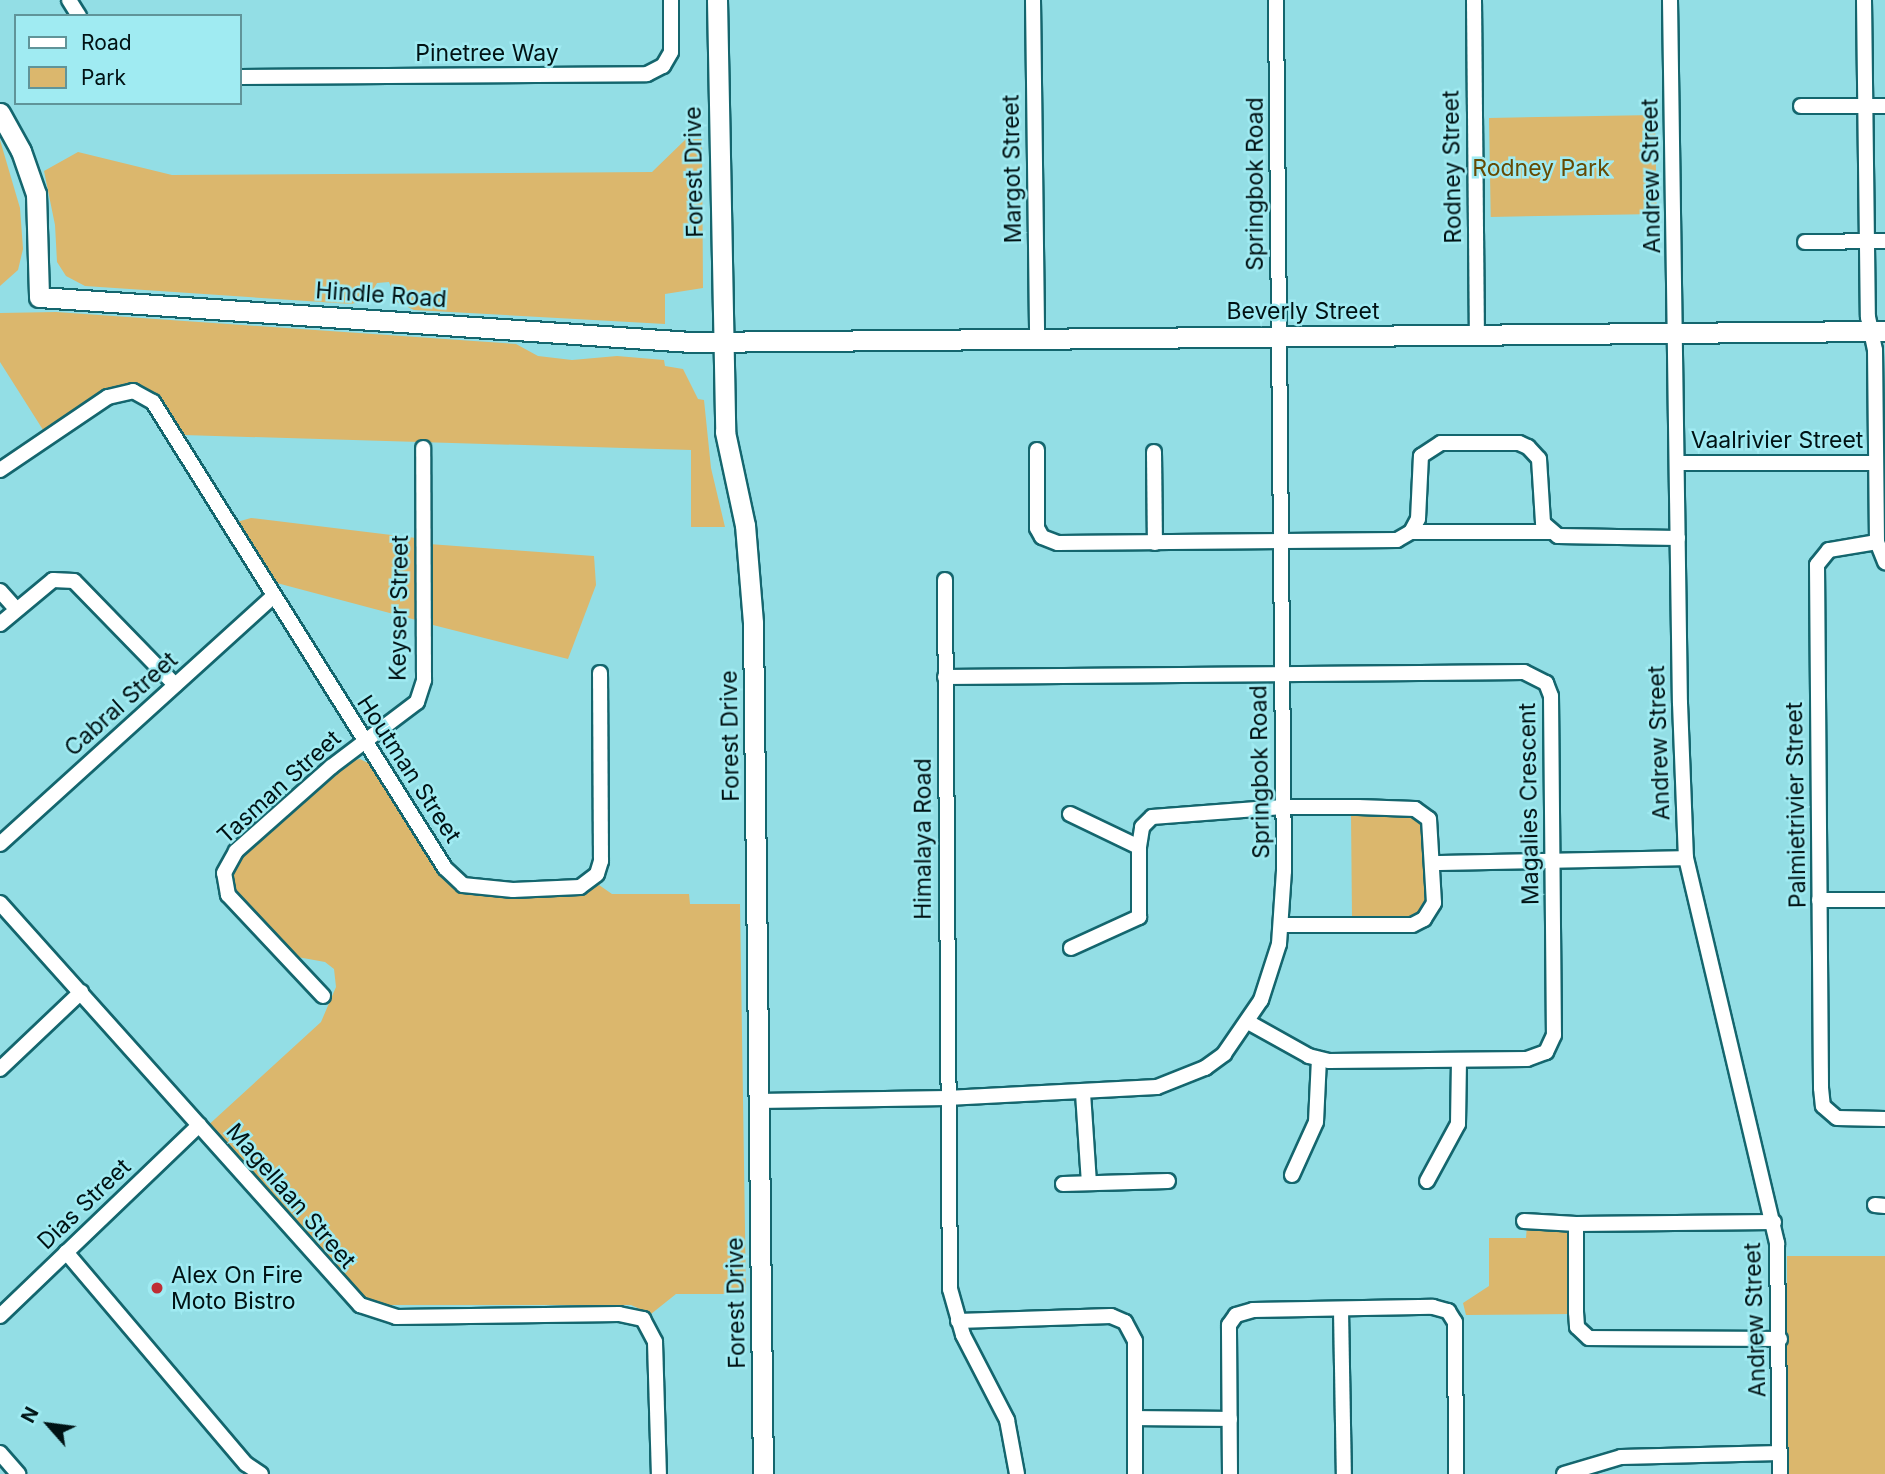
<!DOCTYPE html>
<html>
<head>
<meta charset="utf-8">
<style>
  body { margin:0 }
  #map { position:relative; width:1885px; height:1474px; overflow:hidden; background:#93dee5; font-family:Inter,sans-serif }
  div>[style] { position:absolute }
  .green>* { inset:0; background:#dbb76d; transform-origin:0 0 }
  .roads { filter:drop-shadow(2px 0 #14666e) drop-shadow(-2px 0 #14666e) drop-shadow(0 2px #14666e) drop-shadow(0 -2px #14666e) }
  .street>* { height:14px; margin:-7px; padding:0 7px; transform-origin:7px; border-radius:7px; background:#fff }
  .secondary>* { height:19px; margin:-9.5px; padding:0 9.5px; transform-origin:9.5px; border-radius:9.5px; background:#fff }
  .dots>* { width:19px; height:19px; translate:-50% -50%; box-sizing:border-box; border:4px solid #a0ebf2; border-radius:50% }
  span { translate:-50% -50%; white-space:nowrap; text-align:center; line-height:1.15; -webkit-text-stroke:5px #a0ebf2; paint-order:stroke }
  .street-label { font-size:23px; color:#001214 }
  .park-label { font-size:23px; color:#654a03 }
  .poi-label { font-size:23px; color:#001214 }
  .left { translate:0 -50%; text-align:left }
  .legend { position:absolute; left:14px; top:14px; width:228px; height:91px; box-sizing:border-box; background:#a0ebf2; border:2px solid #609499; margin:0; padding:9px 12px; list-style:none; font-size:21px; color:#001214 }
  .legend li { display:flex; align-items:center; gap:14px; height:35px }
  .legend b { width:35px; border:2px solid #609499 }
  .north { position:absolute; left:14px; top:1390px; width:70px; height:70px; -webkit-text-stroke:5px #a0ebf2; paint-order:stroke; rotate:298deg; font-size:19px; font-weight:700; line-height:28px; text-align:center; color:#001214 }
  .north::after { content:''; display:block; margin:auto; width:24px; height:32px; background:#001214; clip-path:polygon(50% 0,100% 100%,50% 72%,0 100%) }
</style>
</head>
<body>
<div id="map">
  <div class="green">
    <div style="left:1655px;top:115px;width:99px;height:166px;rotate:89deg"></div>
    <div style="clip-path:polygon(686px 139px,702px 139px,703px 288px,665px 294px,665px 324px,414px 310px,397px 302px,389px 282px,377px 283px,367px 300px,351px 304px,85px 286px,66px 276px,57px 262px,55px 225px,44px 171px,78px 152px,172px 175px,652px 172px)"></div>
    <div style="clip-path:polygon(0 140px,20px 208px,23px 249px,18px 270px,0 286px)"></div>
    <div style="clip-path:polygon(56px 312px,516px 344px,538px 356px,572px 360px,617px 356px,664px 360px,665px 366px,683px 369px,698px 399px,704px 400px,711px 468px,725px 527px,691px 527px,691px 450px,183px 435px,154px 392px,130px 383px,114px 387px,45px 433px,0 362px,0 313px)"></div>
    <div style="clip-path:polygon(251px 518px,416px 538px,416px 620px,273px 582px,237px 522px)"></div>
    <div style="clip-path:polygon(429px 544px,594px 556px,596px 585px,568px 659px,429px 624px)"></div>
    <div style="clip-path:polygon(360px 759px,374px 766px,445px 880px,470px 895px,583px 893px,599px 885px,612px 894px,689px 894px,690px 904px,740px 904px,746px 1294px,676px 1294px,651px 1314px,631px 1305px,380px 1305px,358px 1293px,204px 1129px,321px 1022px,336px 987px,334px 969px,325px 962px,292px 956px,235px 895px,228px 878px,236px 862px,346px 762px)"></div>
    <div style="clip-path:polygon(1409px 813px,1425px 824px,1429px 898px,1423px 912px,1412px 918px,1352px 918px,1351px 814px)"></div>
    <div style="clip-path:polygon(1527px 1225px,1565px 1228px,1570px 1234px,1570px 1314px,1466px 1315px,1463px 1303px,1489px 1286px,1489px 1238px,1526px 1238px)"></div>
    <div style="left:1885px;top:1256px;width:218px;height:98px;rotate:90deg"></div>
  </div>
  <div class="roads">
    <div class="street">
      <div style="left:69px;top:0;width:19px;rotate:58deg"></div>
      <div style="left:1033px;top:0;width:338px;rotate:89.3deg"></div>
      <div style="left:1474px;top:0;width:334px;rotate:89.5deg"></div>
      <div style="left:1670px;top:0;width:703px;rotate:89.19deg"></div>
      <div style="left:1680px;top:703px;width:155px;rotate:87.8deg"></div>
      <div style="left:1686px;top:858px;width:396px;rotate:76.7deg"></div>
      <div style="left:1777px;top:1243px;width:231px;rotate:89.3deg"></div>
      <div style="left:1864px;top:0;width:317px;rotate:89.3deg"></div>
      <div style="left:1868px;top:317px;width:34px;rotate:78deg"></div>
      <div style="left:1875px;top:350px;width:192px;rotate:89.4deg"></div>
      <div style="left:1877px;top:542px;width:22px;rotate:68deg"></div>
      <div style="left:240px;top:77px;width:407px;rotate:-0.4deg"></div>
      <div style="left:647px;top:74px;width:18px;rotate:-27deg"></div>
      <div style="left:663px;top:66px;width:16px;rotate:-60deg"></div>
      <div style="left:671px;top:52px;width:52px;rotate:-90deg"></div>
      <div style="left:1801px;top:106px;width:84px"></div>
      <div style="left:1805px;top:242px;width:80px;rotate:-0.7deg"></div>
      <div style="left:1037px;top:450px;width:78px;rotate:90deg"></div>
      <div style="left:1037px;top:528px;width:10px;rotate:61deg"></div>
      <div style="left:1042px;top:537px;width:17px;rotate:21deg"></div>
      <div style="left:1058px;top:543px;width:339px;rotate:-0.5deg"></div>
      <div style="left:1397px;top:540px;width:16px;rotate:-30deg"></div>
      <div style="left:1411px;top:532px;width:15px;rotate:-62deg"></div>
      <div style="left:1418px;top:519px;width:63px;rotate:-87.3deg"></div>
      <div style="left:1421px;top:456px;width:24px;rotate:-33deg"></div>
      <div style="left:1441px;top:443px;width:78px"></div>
      <div style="left:1519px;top:443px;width:10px;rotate:24deg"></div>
      <div style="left:1528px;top:447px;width:16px;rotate:47deg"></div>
      <div style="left:1539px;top:459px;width:64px;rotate:86.4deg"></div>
      <div style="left:1543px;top:523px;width:20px;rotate:41deg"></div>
      <div style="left:1558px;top:536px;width:120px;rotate:1deg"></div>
      <div style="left:1154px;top:452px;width:91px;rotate:89.4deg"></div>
      <div style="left:1677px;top:463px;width:199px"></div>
      <div style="left:0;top:470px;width:130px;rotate:-34.1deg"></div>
      <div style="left:108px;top:397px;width:26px;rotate:-13deg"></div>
      <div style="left:133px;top:391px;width:23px;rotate:29deg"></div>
      <div style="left:153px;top:402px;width:550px;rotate:57.93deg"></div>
      <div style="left:445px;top:868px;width:25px;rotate:43deg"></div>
      <div style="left:463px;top:885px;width:50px;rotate:5.7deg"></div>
      <div style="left:513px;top:890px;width:67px;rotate:-2.6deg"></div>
      <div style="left:580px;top:887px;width:21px;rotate:-37deg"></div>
      <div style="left:597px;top:874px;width:14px;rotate:-73deg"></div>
      <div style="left:601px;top:861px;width:188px;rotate:-90.3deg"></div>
      <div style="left:1411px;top:532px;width:139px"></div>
      <div style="left:1877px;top:542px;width:49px;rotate:170.5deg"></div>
      <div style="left:1829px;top:550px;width:19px;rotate:129deg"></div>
      <div style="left:1817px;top:565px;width:523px;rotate:89.56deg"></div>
      <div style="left:1821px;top:1088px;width:18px;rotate:84deg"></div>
      <div style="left:1823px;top:1106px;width:18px;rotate:41deg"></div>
      <div style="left:1837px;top:1118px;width:48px;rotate:1.2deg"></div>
      <div style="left:945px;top:580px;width:709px;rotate:89.6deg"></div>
      <div style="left:950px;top:1289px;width:48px;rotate:74.2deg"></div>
      <div style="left:963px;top:1335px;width:96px;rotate:62.6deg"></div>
      <div style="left:1007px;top:1420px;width:55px;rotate:79.5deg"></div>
      <div style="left:0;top:591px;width:24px;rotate:48deg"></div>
      <div style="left:0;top:624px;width:69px;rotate:-39.7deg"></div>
      <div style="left:53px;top:580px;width:21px;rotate:3deg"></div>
      <div style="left:74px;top:581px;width:145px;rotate:45.8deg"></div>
      <div style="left:945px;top:677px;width:579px;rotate:-0.49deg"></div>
      <div style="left:1524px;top:672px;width:25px;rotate:27deg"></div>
      <div style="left:1546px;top:683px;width:14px;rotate:69deg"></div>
      <div style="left:1551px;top:696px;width:339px;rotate:89.5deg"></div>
      <div style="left:1554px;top:1035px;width:19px;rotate:115deg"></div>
      <div style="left:1546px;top:1052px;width:20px;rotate:160deg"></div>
      <div style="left:1527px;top:1059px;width:198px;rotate:179.4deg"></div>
      <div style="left:1329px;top:1061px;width:21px;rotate:-166deg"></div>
      <div style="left:1309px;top:1056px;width:70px;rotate:-150.9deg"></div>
      <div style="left:1070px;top:814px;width:76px;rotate:25.6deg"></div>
      <div style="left:0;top:844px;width:367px;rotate:-42.2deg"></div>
      <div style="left:1434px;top:863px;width:252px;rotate:-1.1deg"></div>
      <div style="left:1819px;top:900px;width:66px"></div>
      <div style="left:0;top:903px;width:540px;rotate:48.15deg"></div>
      <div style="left:360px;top:1305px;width:38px;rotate:18deg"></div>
      <div style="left:396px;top:1317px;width:223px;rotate:-0.8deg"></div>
      <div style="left:619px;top:1314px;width:25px;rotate:12deg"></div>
      <div style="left:643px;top:1319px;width:26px;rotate:62deg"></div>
      <div style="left:655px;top:1342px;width:132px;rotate:88.3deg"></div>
      <div style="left:1071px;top:948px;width:75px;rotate:-24.5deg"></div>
      <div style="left:1139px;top:917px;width:70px;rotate:-90deg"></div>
      <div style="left:1139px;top:847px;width:20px;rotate:-81deg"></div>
      <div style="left:1142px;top:827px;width:14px;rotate:-45deg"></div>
      <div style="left:1152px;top:817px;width:131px;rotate:-4.4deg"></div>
      <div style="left:1283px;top:807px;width:75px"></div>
      <div style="left:1358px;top:807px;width:57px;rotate:2deg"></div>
      <div style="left:1415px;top:809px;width:17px;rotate:36deg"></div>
      <div style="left:1429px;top:819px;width:84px;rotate:86.6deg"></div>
      <div style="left:1434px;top:903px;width:19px;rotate:122deg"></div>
      <div style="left:1424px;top:919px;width:13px;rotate:153deg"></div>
      <div style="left:1412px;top:925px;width:130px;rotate:180deg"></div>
      <div style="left:323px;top:996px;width:139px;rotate:-133.2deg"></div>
      <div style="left:228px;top:895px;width:22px;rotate:-100deg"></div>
      <div style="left:224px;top:873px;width:25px;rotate:-61deg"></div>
      <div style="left:236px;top:851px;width:127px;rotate:-41.5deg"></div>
      <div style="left:331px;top:767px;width:108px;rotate:-37.1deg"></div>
      <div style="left:417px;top:702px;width:23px;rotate:-72deg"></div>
      <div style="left:424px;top:680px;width:232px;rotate:-90.2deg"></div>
      <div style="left:0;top:1069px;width:112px;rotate:-43.5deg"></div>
      <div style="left:1083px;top:1093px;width:90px;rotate:86.2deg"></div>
      <div style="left:758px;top:1101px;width:189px;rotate:-0.9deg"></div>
      <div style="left:947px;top:1098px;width:210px;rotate:-3deg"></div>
      <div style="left:1157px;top:1087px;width:52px;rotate:-21.6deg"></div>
      <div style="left:1205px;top:1068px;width:24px;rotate:-36deg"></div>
      <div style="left:1224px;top:1054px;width:65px;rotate:-55.6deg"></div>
      <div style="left:1261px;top:1000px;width:59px;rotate:-72.2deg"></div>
      <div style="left:1279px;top:944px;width:73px;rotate:-86.1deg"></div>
      <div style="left:1284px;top:871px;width:871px;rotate:-90.53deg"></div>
      <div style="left:1292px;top:1175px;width:58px;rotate:-65.6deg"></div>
      <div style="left:1316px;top:1122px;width:63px;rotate:-87.3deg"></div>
      <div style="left:1427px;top:1181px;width:65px;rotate:-61.5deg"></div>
      <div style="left:1458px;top:1124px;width:64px;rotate:-89.1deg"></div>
      <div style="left:1063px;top:1184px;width:105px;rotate:-1.6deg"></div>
      <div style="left:1875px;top:1205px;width:10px;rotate:6deg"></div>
      <div style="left:1524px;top:1221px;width:52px;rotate:3.3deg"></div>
      <div style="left:1774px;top:1222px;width:198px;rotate:179.4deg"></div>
      <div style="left:1576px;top:1224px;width:88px;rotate:90deg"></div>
      <div style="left:1576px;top:1312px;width:15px;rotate:86deg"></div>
      <div style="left:1577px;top:1327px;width:16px;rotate:43deg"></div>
      <div style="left:1589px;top:1338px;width:191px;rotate:0.3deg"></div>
      <div style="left:66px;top:1252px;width:278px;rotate:49.7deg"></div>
      <div style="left:246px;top:1464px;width:18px;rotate:34deg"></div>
      <div style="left:1341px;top:1310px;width:164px;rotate:89deg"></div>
      <div style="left:0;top:1316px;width:276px;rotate:-43.8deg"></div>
      <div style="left:958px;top:1321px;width:153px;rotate:-1.9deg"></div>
      <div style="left:1111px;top:1316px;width:15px;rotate:23deg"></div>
      <div style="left:1125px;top:1322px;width:21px;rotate:62deg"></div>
      <div style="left:1135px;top:1341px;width:133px;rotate:90deg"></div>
      <div style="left:1136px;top:1418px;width:94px;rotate:0.6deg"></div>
      <div style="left:0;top:1453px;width:28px;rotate:49deg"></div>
      <div style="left:1230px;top:1474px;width:149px;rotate:-90.4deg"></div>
      <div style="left:1229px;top:1325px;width:12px;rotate:-55deg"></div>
      <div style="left:1236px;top:1315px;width:18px;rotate:-16deg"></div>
      <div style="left:1253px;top:1310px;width:180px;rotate:-1deg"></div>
      <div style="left:1433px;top:1307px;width:16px;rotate:15deg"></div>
      <div style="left:1448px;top:1311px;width:13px;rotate:58deg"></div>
      <div style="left:1455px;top:1322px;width:152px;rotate:89.6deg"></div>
      <div style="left:1564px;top:1474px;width:59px;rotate:-16.6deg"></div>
      <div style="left:1621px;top:1457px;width:159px;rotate:-1.4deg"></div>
    </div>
    <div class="secondary">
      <div style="left:717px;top:0;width:432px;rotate:88.9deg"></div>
      <div style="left:725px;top:432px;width:95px;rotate:77.9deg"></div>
      <div style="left:745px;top:525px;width:98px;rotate:85.3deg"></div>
      <div style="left:753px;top:623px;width:851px;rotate:89.33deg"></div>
      <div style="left:0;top:113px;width:43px;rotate:61.1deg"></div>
      <div style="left:21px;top:151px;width:46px;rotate:70.8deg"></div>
      <div style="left:36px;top:194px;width:103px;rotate:88.3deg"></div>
      <div style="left:39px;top:297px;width:654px;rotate:3.95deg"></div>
      <div style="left:691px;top:342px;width:1194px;rotate:-0.53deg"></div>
    </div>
  </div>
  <div class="dots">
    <div style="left:157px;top:1288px;background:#be2e34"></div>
  </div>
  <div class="street-label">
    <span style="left:487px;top:53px">Pinetree Way</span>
    <span style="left:1452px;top:167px;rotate:-91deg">Rodney Street</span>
    <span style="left:1012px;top:169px;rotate:-91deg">Margot Street</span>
    <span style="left:694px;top:172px;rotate:-91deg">Forest Drive</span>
    <span style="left:1651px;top:176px;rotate:-91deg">Andrew Street</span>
    <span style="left:1255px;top:184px;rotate:-90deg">Springbok Road</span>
    <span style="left:381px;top:295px;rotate:4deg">Hindle Road</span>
    <span style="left:1303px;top:311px">Beverly Street</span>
    <span style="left:1777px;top:440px">Vaalrivier Street</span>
    <span style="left:399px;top:608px;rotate:-89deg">Keyser Street</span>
    <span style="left:121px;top:704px;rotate:-42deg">Cabral Street</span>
    <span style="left:730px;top:736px;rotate:-91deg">Forest Drive</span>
    <span style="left:1659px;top:743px;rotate:-92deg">Andrew Street</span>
    <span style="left:409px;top:769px;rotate:57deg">Houtman Street</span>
    <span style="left:1260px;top:772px;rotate:-91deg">Springbok Road</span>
    <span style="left:279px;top:787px;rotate:-42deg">Tasman Street</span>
    <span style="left:1529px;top:804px;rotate:-91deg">Magalies Crescent</span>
    <span style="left:1796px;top:805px;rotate:-91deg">Palmietrivier Street</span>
    <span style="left:923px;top:839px;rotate:-90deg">Himalaya Road</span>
    <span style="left:291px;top:1196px;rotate:49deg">Magellaan Street</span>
    <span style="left:84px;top:1204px;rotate:-44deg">Dias Street</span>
    <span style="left:736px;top:1303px;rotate:-91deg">Forest Drive</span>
    <span style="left:1755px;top:1320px;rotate:-92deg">Andrew Street</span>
  </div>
  <div class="park-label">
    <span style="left:1541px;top:168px">Rodney Park</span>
  </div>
  <div class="poi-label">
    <span class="left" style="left:171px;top:1288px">Alex On Fire<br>Moto Bistro</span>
  </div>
  <ul class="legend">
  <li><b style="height:9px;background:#fff"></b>Road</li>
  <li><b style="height:19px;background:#dbb76d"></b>Park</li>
  </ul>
  <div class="north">N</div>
</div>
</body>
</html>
